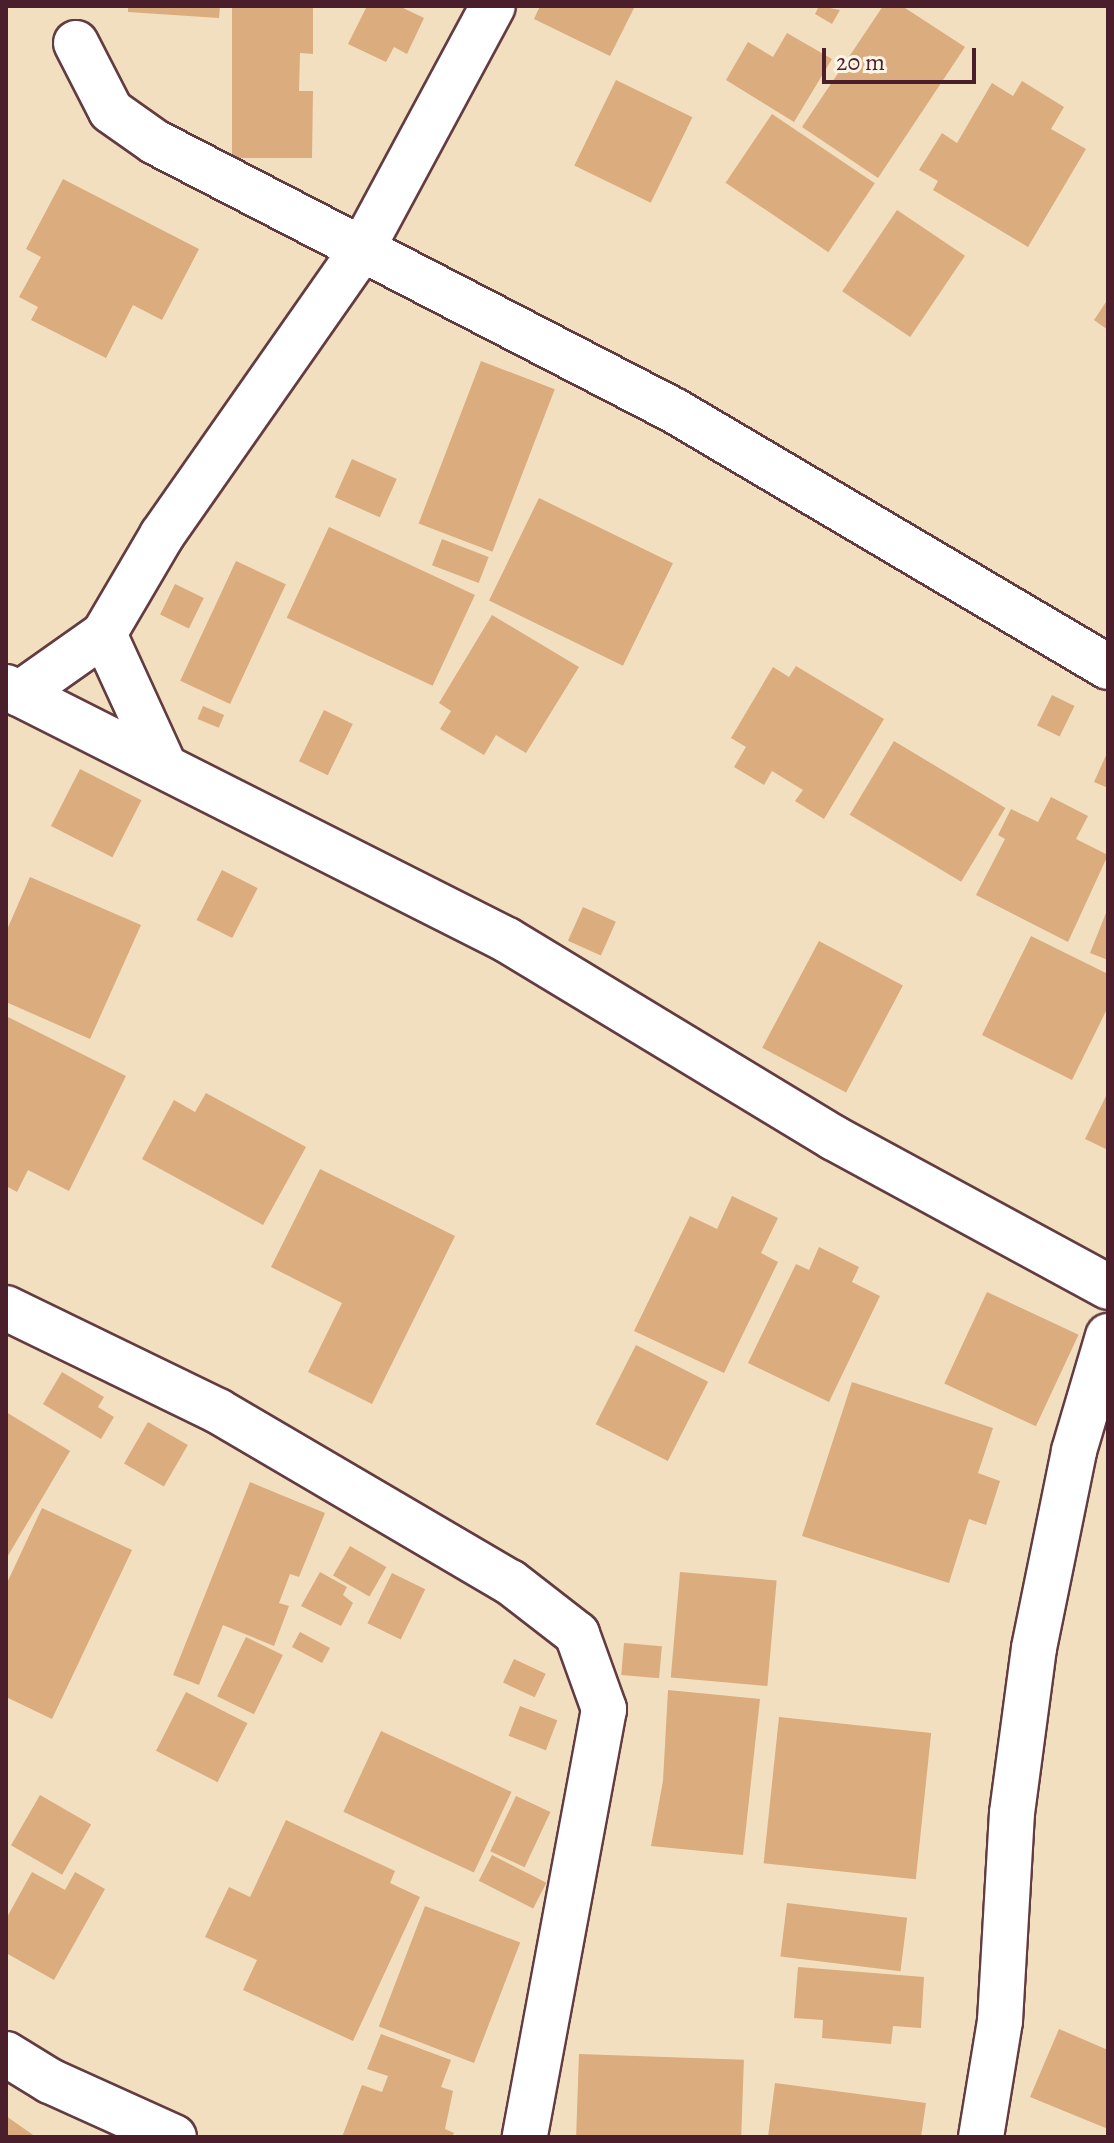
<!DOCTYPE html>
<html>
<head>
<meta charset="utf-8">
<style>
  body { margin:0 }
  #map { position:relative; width:1114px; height:2143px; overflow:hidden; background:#f2dfc0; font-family:Alegreya,serif }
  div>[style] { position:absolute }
  .building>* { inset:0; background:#dbac7d; transform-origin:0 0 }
  .roads { filter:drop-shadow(2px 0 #633c41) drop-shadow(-2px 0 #633c41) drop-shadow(0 2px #633c41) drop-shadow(0 -2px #633c41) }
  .street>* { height:44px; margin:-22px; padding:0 22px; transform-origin:22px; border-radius:22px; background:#fff }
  span { translate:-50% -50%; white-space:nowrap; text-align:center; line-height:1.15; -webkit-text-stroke:8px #fcf5e5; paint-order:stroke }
  .frame { position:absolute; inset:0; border:8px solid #4a1f2b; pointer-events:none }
  .scale { position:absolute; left:822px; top:48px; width:154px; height:36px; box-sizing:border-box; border:4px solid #4a1f2b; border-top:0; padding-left:10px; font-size:24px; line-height:28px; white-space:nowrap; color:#4a1f2b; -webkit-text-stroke:6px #fcf5e5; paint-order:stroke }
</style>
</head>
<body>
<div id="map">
  <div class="building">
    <div style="clip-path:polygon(128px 6px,220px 6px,219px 18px,128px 12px)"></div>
    <div style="clip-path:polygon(232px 6px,313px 6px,313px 54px,300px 53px,299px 91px,313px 91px,312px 158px,232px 158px)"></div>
    <div style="clip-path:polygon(367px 6px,399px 6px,424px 18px,407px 54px,394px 47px,386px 62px,348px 44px)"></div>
    <div style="clip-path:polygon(540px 6px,635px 6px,610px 56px,534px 19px)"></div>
    <div style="clip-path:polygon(819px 6px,840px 10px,832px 24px,815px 14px)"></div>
    <div style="clip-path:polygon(883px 6px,902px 6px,965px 47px,878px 178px,802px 127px)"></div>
    <div style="clip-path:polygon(787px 33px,832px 59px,794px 122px,726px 80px,748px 42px,773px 57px)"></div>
    <div style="left:616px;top:80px;width:85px;height:95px;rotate:26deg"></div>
    <div style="clip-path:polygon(1022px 81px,1064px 107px,1051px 129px,1086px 149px,1028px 247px,933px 190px,938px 181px,919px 170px,942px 133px,957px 143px,992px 83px,1013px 96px)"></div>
    <div style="left:772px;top:114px;width:124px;height:83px;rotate:34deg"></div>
    <div style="clip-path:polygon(63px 179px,199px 249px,162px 320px,133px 305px,106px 358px,31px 320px,38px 307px,19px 297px,41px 257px,26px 249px)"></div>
    <div style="left:897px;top:210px;width:82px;height:98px;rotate:34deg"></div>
    <div style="clip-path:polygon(1108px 299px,1108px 330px,1094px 320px)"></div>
    <div style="left:481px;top:361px;width:79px;height:174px;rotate:21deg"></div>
    <div style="left:352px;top:459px;width:49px;height:42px;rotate:24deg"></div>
    <div style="left:539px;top:498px;width:149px;height:114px;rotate:26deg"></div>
    <div style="left:329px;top:527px;width:161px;height:100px;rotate:25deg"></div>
    <div style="left:442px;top:539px;width:50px;height:28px;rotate:21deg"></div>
    <div style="left:236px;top:561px;width:55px;height:132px;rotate:25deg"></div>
    <div style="left:175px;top:584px;width:32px;height:34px;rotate:26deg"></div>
    <div style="clip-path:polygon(492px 615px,579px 667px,526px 753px,496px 735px,484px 755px,440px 729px,451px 711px,439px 703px)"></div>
    <div style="clip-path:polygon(796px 666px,884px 719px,824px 819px,795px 801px,803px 790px,772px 771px,764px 785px,734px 767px,746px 747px,731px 738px,773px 667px,789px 677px)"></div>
    <div style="left:1052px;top:695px;width:25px;height:34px;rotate:26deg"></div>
    <div style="left:203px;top:706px;width:23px;height:14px;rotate:23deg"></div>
    <div style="left:324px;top:710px;width:32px;height:57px;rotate:26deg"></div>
    <div style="left:894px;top:741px;width:130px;height:86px;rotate:31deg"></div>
    <div style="clip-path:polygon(1108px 751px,1108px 788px,1094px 782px)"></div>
    <div style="left:80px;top:769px;width:69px;height:64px;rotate:27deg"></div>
    <div style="clip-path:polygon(1051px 797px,1088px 816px,1076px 839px,1108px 855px,1068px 942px,976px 895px,1005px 839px,998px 835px,1011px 809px,1038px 822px)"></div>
    <div style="left:222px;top:870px;width:40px;height:56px;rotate:27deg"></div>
    <div style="clip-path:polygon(30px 877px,141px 925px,90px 1039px,6px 1002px,6px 932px)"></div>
    <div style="left:583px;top:907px;width:36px;height:37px;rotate:24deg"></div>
    <div style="clip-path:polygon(1108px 908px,1108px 960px,1090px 953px)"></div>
    <div style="clip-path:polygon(1031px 936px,1108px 974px,1108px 1007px,1072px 1080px,982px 1035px)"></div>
    <div style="left:819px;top:941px;width:95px;height:121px;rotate:28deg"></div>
    <div style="clip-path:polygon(6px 1016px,126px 1076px,69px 1191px,28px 1170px,17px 1192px,6px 1186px)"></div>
    <div style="clip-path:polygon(1108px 1092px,1108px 1150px,1085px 1139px)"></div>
    <div style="clip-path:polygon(206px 1093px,306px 1147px,263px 1225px,142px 1159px,174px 1100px,195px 1112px)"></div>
    <div style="clip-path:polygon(320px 1169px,455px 1236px,372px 1404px,308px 1372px,342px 1303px,271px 1267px)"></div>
    <div style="clip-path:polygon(732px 1196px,778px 1218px,761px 1253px,778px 1262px,724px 1373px,634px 1331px,690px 1216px,717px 1229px)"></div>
    <div style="clip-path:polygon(819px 1247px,859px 1267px,852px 1282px,880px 1296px,829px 1402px,748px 1363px,796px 1264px,809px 1270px)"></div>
    <div style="left:987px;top:1292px;width:101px;height:101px;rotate:25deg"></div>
    <div style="left:636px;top:1345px;width:81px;height:89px;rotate:27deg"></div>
    <div style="clip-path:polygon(62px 1372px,104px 1397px,98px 1407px,114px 1417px,101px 1439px,43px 1404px)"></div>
    <div style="clip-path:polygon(852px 1382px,993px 1428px,978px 1473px,1000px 1481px,986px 1525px,969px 1519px,949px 1583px,802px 1536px)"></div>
    <div style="clip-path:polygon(6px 1412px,70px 1451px,6px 1559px)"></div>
    <div style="left:148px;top:1422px;width:46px;height:48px;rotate:30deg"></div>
    <div style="clip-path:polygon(250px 1482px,325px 1513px,299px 1577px,290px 1574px,279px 1603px,289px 1606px,274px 1646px,223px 1625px,199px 1685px,173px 1675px)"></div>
    <div style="clip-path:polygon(42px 1508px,132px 1550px,52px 1719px,6px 1697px,6px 1585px)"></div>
    <div style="left:350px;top:1546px;width:42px;height:34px;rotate:30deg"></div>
    <div style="clip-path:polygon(320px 1572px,347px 1587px,343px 1595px,353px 1603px,341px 1626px,301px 1606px)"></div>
    <div style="left:680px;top:1572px;width:97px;height:106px;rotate:5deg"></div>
    <div style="left:392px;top:1573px;width:37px;height:56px;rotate:26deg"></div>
    <div style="left:300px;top:1632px;width:34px;height:17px;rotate:28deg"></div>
    <div style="left:246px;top:1637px;width:41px;height:66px;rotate:26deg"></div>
    <div style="left:624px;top:1643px;width:38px;height:32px;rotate:5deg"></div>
    <div style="left:514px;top:1659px;width:35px;height:26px;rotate:25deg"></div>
    <div style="clip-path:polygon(668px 1690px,760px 1699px,743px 1855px,651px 1846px,663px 1781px)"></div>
    <div style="left:186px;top:1692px;width:69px;height:66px;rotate:27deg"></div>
    <div style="left:520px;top:1706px;width:40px;height:32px;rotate:21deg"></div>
    <div style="left:779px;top:1717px;width:153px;height:147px;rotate:6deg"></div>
    <div style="left:381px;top:1731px;width:144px;height:89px;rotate:25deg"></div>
    <div style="left:40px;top:1795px;width:59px;height:58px;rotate:30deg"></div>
    <div style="left:516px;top:1796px;width:38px;height:61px;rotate:25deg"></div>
    <div style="clip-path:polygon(286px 1820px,395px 1871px,390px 1883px,420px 1897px,353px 2041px,243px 1990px,257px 1960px,205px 1937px,229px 1887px,250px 1897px)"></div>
    <div style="left:492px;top:1855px;width:61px;height:29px;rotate:27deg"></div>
    <div style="clip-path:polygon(32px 1872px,65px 1890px,75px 1872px,105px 1889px,54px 1980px,6px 1953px,6px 1919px)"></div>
    <div style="left:787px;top:1903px;width:121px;height:54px;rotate:7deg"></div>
    <div style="left:425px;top:1906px;width:102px;height:129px;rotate:21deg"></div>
    <div style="clip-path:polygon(798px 1967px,924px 1977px,921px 2028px,893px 2026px,891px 2044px,822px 2038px,823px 2020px,794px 2018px)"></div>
    <div style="clip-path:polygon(1059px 2029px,1108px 2050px,1108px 2129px,1030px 2097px)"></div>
    <div style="clip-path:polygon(381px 2034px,451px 2060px,441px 2087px,453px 2091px,445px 2129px,454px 2133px,452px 2137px,342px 2137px,362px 2085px,382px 2092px,388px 2076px,367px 2069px)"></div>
    <div style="left:579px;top:2054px;width:165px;height:83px;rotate:2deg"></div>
    <div style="clip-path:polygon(775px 2083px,926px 2103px,921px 2137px,768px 2137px)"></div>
    <div style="clip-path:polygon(6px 2116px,36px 2137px,6px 2137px)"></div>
  </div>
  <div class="roads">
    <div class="street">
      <div style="left:76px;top:43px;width:76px;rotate:62.8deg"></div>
      <div style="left:111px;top:111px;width:54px;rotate:35.2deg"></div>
      <div style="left:155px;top:142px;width:585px;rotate:27.35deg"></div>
      <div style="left:675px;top:411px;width:503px;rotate:30.59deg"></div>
      <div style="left:104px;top:634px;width:144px;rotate:65.4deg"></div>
      <div style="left:6px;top:687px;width:561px;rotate:26.79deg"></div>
      <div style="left:507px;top:940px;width:382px;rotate:31.2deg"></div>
      <div style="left:834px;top:1138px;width:312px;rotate:28.5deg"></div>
      <div style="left:19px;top:694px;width:104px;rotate:-35.2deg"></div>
      <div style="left:104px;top:634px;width:115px;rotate:-59.6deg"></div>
      <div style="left:162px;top:535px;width:347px;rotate:-55deg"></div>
      <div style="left:361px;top:251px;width:278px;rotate:-61.7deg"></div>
      <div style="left:6px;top:1308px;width:236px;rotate:25.9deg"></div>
      <div style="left:218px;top:1411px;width:338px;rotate:30.4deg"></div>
      <div style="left:510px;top:1582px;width:85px;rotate:37.8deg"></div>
      <div style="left:577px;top:1634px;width:80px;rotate:70.2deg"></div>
      <div style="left:604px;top:1709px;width:435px;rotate:100.5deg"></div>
      <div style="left:6px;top:2054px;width:52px;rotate:31.5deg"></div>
      <div style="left:50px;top:2081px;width:136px;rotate:24.3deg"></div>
      <div style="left:981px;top:2137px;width:118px;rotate:-80.7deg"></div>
      <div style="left:1000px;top:2021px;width:208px;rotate:-86.7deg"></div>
      <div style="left:1012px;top:1813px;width:166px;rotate:-82.4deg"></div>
      <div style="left:1034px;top:1648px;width:201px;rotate:-78.5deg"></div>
      <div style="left:1074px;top:1451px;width:120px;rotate:-73.5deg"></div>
    </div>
  </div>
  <div class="frame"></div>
  <div class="scale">20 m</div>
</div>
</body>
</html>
